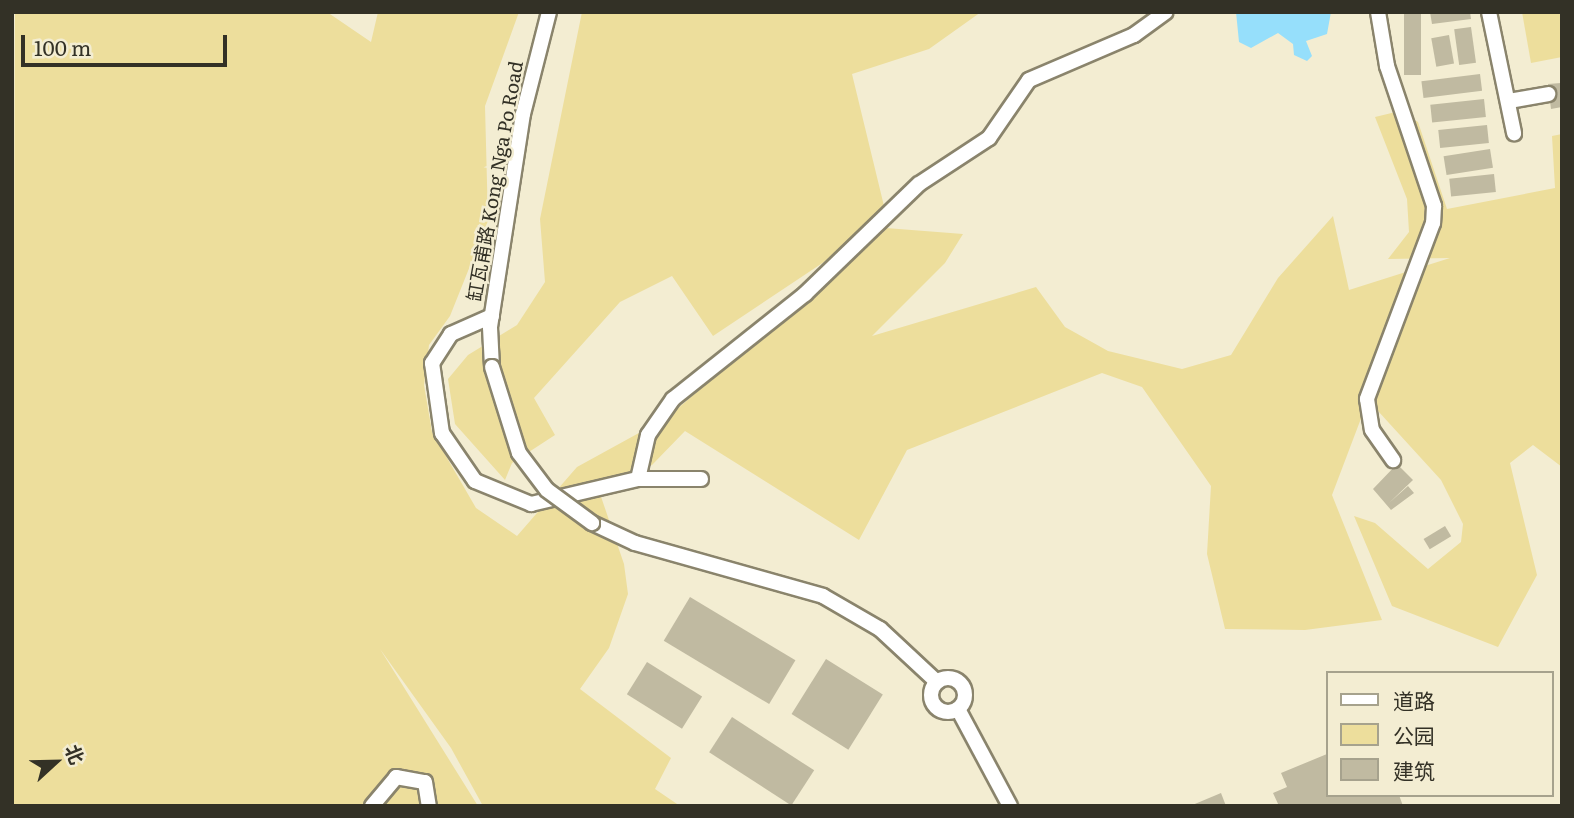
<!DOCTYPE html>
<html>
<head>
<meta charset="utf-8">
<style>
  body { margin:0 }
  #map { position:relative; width:1574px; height:818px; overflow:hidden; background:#f3edd2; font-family:Literata,"Noto Sans SC",serif }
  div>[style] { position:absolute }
  .green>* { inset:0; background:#edde9c }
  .water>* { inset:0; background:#96dffb }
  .building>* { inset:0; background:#c0baa1; transform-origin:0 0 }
  .roads { filter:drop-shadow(2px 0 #8a846c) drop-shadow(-2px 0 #8a846c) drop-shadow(0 2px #8a846c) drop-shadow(0 -2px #8a846c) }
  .minor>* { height:14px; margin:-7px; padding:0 7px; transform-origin:7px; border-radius:7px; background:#fff }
  .minor>.ring { margin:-7px; padding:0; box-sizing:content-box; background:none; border:14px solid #fff; border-radius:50% }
  .bridges { filter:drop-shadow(2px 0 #8a846c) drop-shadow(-2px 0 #8a846c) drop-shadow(0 2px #8a846c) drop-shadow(0 -2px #8a846c) }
  .minor-bridge>* { height:14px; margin:-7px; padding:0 7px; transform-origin:7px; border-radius:7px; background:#fff }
  span { translate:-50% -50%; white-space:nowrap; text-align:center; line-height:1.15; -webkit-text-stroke:5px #f3edd2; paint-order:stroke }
  .street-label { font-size:19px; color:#333126 }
  .frame { position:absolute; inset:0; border:14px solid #333126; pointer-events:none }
  .legend { position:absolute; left:1326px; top:671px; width:228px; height:126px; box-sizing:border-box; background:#f3edd2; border:2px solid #a6a28d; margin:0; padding:9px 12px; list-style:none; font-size:21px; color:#333126 }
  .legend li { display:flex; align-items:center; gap:14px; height:35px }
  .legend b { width:35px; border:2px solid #a6a28d }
  .north { position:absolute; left:21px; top:727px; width:70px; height:70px; -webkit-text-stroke:5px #f3edd2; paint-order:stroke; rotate:68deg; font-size:19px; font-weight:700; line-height:28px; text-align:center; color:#333126 }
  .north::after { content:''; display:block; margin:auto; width:24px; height:32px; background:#333126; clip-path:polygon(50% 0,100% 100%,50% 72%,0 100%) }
  .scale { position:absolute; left:21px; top:35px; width:206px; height:32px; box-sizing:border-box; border:4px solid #333126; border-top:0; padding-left:9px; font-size:21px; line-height:24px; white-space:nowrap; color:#333126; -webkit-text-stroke:5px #f3edd2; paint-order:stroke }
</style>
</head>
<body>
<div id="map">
  <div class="green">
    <div style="clip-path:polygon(15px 12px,327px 12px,371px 42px,378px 12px,519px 12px,485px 106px,488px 221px,450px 316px,429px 345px,424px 385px,432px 432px,476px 508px,517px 536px,577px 467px,668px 417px,886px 228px,963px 234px,945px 263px,872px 336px,1036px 287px,1065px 327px,1108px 351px,1182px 369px,1231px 355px,1278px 278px,1333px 216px,1349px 290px,1450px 258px,1388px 259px,1409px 232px,1407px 199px,1375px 117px,1400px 111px,1418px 122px,1447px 209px,1555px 188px,1552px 136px,1562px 134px,1562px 467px,1533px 445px,1510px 463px,1537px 575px,1498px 647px,1392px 606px,1354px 516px,1375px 523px,1428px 569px,1461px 542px,1463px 524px,1441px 480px,1368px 400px,1332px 495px,1382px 620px,1305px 630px,1225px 629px,1207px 554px,1211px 486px,1142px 387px,1102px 373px,907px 450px,859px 540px,685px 431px,652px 465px,596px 482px,624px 564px,628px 594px,609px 648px,580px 689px,671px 758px,655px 789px,680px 806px,483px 806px,451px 748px,380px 649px,478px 806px,12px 806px)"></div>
    <div style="clip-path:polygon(582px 12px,981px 12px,929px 49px,852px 74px,884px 206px,833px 256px,713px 336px,672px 276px,620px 302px,534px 398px,555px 435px,512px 463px,505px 480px,455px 424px,448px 379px,468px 355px,517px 325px,545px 282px,540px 219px)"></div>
    <div style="clip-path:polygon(1522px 12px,1562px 12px,1562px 57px,1531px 63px)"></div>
  </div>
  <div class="water">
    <div style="clip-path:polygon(1331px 12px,1327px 34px,1306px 41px,1312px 56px,1307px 61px,1294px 55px,1293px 44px,1278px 33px,1251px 48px,1239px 42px,1236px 12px)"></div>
  </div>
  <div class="building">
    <div style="left:1404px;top:12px;width:17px;height:63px"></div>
    <div style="clip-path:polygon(1430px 12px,1470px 12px,1471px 19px,1432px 24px)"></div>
    <div style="left:1471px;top:27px;width:36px;height:17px;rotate:82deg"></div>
    <div style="left:1449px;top:35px;width:29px;height:18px;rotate:80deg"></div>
    <div style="left:1480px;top:74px;width:17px;height:59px;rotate:83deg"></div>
    <div style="clip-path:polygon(1561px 83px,1562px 107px,1551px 109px,1548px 84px)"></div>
    <div style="left:1484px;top:99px;width:18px;height:54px;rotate:84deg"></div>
    <div style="left:1487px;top:125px;width:18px;height:49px;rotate:84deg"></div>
    <div style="left:1490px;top:149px;width:19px;height:47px;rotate:81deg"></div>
    <div style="left:1494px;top:174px;width:18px;height:45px;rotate:84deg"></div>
    <div style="clip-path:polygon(1397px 464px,1413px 480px,1389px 503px,1408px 486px,1414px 493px,1391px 510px,1373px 489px)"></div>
    <div style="left:1445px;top:526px;width:12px;height:25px;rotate:59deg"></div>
    <div style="left:690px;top:597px;width:123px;height:51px;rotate:31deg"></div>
    <div style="left:826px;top:659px;width:67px;height:65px;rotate:32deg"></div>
    <div style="left:647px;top:662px;width:65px;height:38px;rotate:32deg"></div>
    <div style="left:732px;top:717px;width:98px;height:42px;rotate:33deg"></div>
    <div style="clip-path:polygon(1327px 754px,1327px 795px,1399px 795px,1403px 806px,1279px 806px,1273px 793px,1287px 787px,1281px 773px)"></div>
    <div style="clip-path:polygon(1221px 793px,1226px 806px,1190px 806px)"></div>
  </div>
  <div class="roads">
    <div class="minor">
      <div style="left:1378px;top:12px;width:55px;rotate:80.5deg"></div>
      <div style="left:1387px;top:66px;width:148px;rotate:71.4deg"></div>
      <div style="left:1434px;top:206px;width:17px;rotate:93deg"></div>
      <div style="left:1433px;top:223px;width:188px;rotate:110.6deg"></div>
      <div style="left:1367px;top:399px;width:31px;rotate:81deg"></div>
      <div style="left:1372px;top:430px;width:37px;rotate:55deg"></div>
      <div style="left:1489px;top:12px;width:124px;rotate:78.3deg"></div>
      <div style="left:1509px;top:101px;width:40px;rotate:-10deg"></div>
      <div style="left:492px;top:316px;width:45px;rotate:156.3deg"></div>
      <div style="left:451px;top:334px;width:35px;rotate:123deg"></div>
      <div style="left:432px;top:363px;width:71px;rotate:81.9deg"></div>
      <div style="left:442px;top:433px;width:58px;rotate:55.5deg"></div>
      <div style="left:475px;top:481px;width:61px;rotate:22.3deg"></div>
      <div style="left:531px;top:504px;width:110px;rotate:-13.2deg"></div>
      <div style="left:638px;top:479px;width:63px"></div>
      <div style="left:492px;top:367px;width:40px;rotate:-92.9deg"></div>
      <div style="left:490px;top:327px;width:216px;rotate:-81.2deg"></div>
      <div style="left:523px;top:114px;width:105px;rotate:-75.7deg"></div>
      <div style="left:638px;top:479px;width:45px;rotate:-77.2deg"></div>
      <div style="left:648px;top:435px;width:44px;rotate:-55.2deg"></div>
      <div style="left:673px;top:399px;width:169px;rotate:-38.5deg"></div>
      <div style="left:805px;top:294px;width:158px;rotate:-44deg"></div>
      <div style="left:919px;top:184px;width:84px;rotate:-33.3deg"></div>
      <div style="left:989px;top:138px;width:70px;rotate:-55.4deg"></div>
      <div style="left:1029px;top:80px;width:114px;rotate:-23.2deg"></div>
      <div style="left:1134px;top:35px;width:39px;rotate:-36deg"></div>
      <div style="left:592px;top:523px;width:47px;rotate:24.9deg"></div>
      <div style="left:635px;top:543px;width:195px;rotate:15.7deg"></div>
      <div style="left:823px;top:596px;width:66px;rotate:30.1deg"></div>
      <div style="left:880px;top:629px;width:78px;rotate:42.9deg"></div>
      <div class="ring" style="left:931px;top:678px;width:20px;height:20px"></div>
      <div style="left:958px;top:709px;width:110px;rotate:61.8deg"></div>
      <div style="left:372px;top:806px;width:38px;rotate:-50deg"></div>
      <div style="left:396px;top:777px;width:29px;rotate:10deg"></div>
      <div style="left:425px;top:782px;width:24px;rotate:81deg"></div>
    </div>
  </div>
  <div class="bridges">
    <div class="minor-bridge">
      <div style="left:492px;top:367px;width:90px;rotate:72.6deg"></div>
      <div style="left:519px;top:453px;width:46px;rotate:52.9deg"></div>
      <div style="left:547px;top:490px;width:56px;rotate:36.3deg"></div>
    </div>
  </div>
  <div class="street-label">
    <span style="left:495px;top:181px;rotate:-80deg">缸瓦甫路 Kong Nga Po Road</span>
  </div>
  <div class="frame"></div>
  <ul class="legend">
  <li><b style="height:9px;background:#fff"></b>道路</li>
  <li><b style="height:19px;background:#edde9c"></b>公园</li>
  <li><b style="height:19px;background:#c0baa1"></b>建筑</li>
  </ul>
  <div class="north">北</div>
  <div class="scale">100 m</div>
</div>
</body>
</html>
